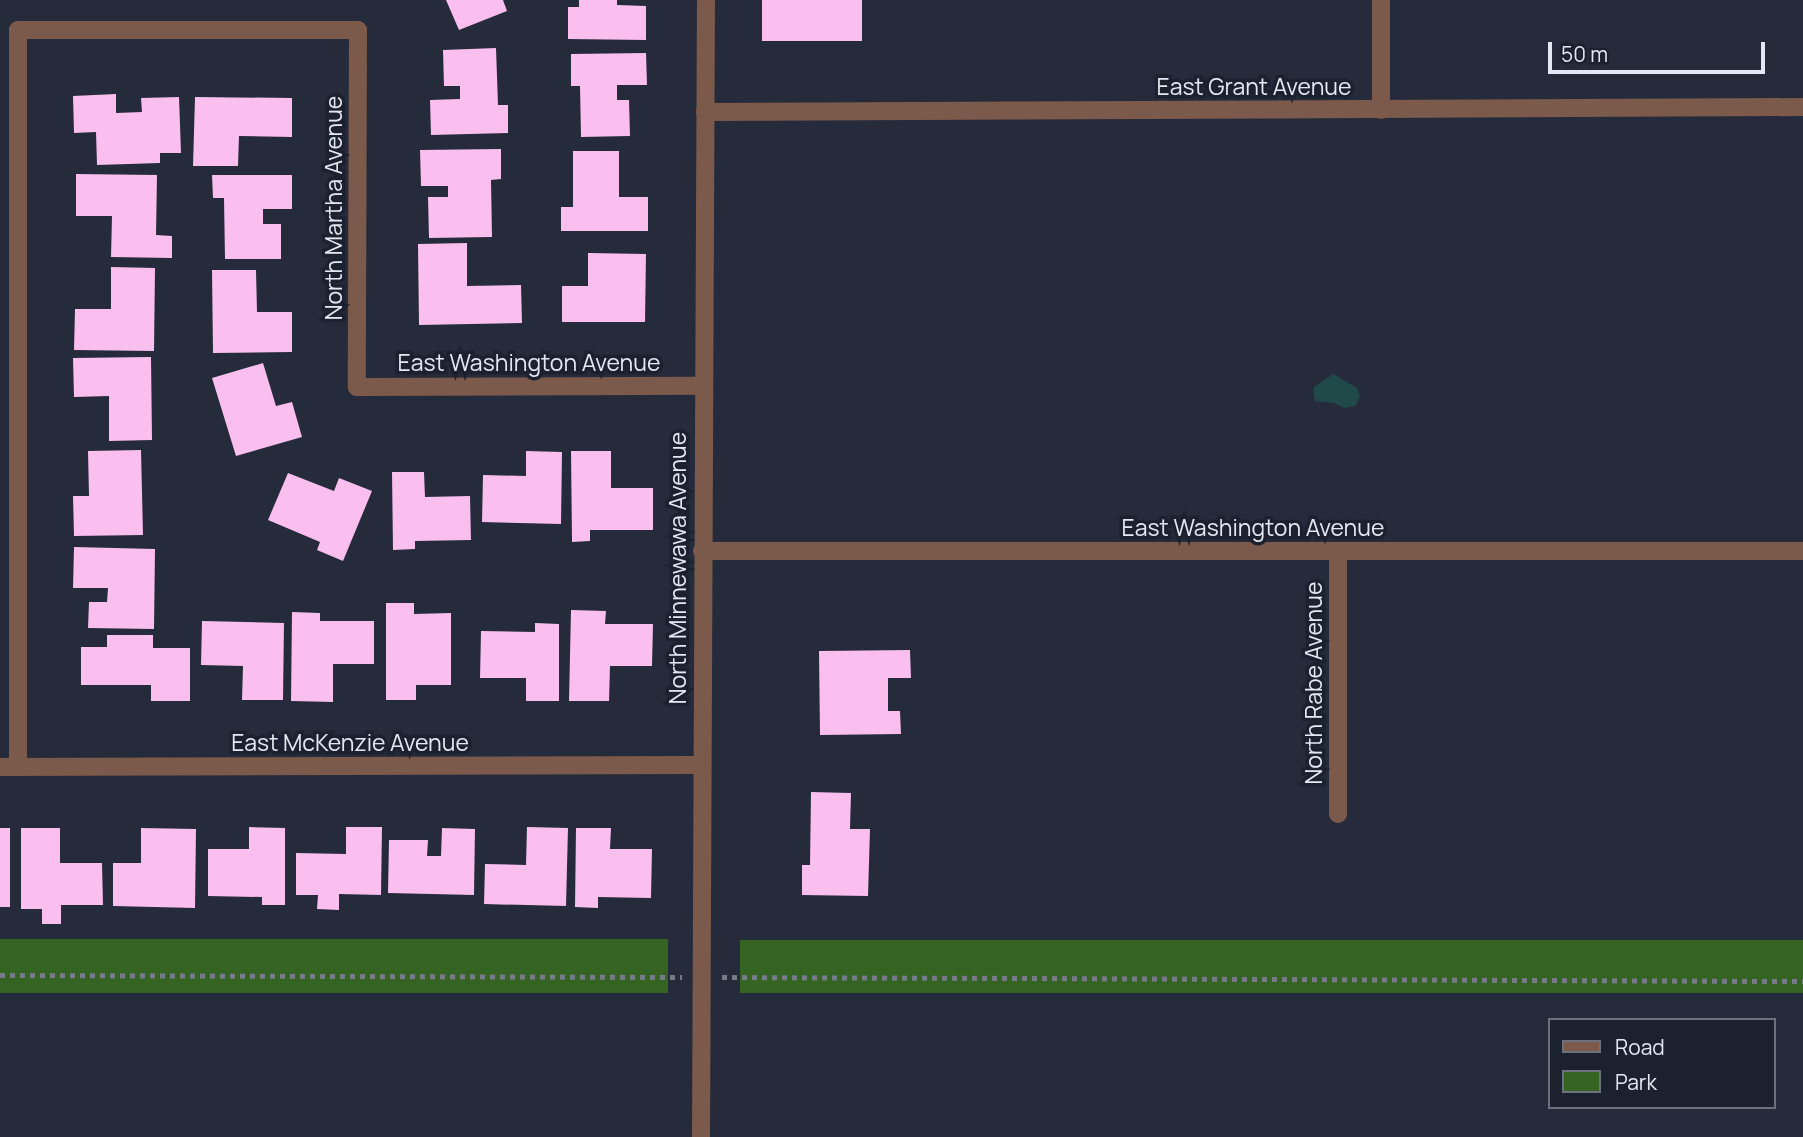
<!DOCTYPE html>
<html>
<head>
<meta charset="utf-8">
<style>
  body { margin:0 }
  #map { position:relative; width:1803px; height:1137px; overflow:hidden; background:#252b3a; font-family:Manrope,sans-serif }
  div>[style] { position:absolute }
  .green>* { inset:0; background:#346322; transform-origin:0 0 }
  .water>* { inset:0; background:#204949 }
  .building>* { inset:0; background:#fabfef; transform-origin:0 0 }
  .path>* { height:4.5px; margin-top:-2.25px; transform-origin:0; background:repeating-linear-gradient(90deg,#767b88 0 5px,transparent 0 10px) }
  .street>* { height:18px; margin:-9px; padding:0 9px; transform-origin:9px; border-radius:9px; background:#7c5a4b }
  span { translate:-50% -50%; white-space:nowrap; text-align:center; line-height:1.15; -webkit-text-stroke:7px #1b212f; paint-order:stroke }
  .street-label { font-size:23px; color:#e4e8f2 }
  .legend { position:absolute; left:1548px; top:1018px; width:228px; height:91px; box-sizing:border-box; background:#1b212f; border:2px solid #6b717d; margin:0; padding:9px 12px; list-style:none; font-size:21px; color:#e4e8f2 }
  .legend li { display:flex; align-items:center; gap:14px; height:35px }
  .legend b { width:35px; border:2px solid #6b717d }
  .scale { position:absolute; left:1548px; top:42px; width:217px; height:32px; box-sizing:border-box; border:4px solid #e4e8f2; border-top:0; padding-left:9px; font-size:21px; line-height:24px; white-space:nowrap; color:#e4e8f2; -webkit-text-stroke:5px #1b212f; paint-order:stroke }
</style>
</head>
<body>
<div id="map">
  <div class="green">
    <div style="left:0;top:939px;width:668px;height:54px"></div>
    <div style="left:740px;top:940px;width:1063px;height:53px"></div>
  </div>
  <div class="water">
    <div style="clip-path:polygon(1333px 374px,1357px 388px,1360px 397px,1355px 406px,1345px 408px,1334px 403px,1315px 401px,1313px 388px)"></div>
  </div>
  <div class="building">
    <div style="clip-path:polygon(446px 0,503px 0,507px 11px,459px 30px)"></div>
    <div style="clip-path:polygon(579px 0,617px 0,617px 5px,646px 6px,646px 40px,568px 39px,568px 7px,579px 7px)"></div>
    <div style="left:762px;top:0;width:100px;height:41px"></div>
    <div style="clip-path:polygon(496px 48px,498px 105px,508px 105px,508px 133px,431px 135px,430px 100px,460px 99px,460px 86px,444px 86px,443px 50px)"></div>
    <div style="clip-path:polygon(646px 53px,647px 85px,617px 85px,617px 100px,629px 100px,630px 136px,581px 137px,580px 86px,571px 86px,571px 54px)"></div>
    <div style="clip-path:polygon(116px 94px,116px 113px,142px 112px,141px 98px,179px 97px,181px 153px,160px 153px,160px 163px,97px 165px,96px 132px,74px 133px,73px 96px)"></div>
    <div style="clip-path:polygon(195px 97px,292px 98px,292px 137px,239px 136px,238px 166px,193px 166px)"></div>
    <div style="clip-path:polygon(501px 149px,501px 179px,491px 180px,492px 237px,429px 238px,428px 197px,448px 197px,448px 186px,421px 186px,420px 150px)"></div>
    <div style="clip-path:polygon(573px 151px,619px 151px,619px 197px,648px 197px,648px 231px,561px 231px,561px 207px,573px 207px)"></div>
    <div style="clip-path:polygon(76px 174px,157px 175px,156px 235px,172px 236px,172px 258px,111px 257px,112px 216px,76px 216px)"></div>
    <div style="clip-path:polygon(212px 175px,292px 175px,292px 209px,263px 209px,263px 224px,281px 224px,281px 259px,225px 259px,224px 198px,213px 198px)"></div>
    <div style="clip-path:polygon(467px 243px,467px 286px,521px 285px,522px 323px,419px 325px,418px 244px)"></div>
    <div style="clip-path:polygon(588px 253px,646px 254px,645px 322px,562px 322px,562px 286px,588px 286px)"></div>
    <div style="clip-path:polygon(111px 267px,155px 268px,154px 351px,74px 350px,75px 309px,111px 309px)"></div>
    <div style="clip-path:polygon(212px 270px,256px 270px,257px 312px,292px 312px,292px 352px,213px 353px)"></div>
    <div style="clip-path:polygon(151px 357px,152px 440px,109px 441px,109px 396px,74px 397px,73px 358px)"></div>
    <div style="clip-path:polygon(263px 363px,276px 406px,292px 402px,302px 437px,236px 456px,212px 378px)"></div>
    <div style="clip-path:polygon(141px 450px,143px 535px,74px 536px,73px 496px,89px 496px,88px 451px)"></div>
    <div style="clip-path:polygon(526px 451px,562px 452px,561px 524px,482px 522px,483px 475px,526px 476px)"></div>
    <div style="clip-path:polygon(571px 451px,611px 451px,611px 488px,653px 488px,653px 530px,590px 530px,590px 541px,572px 542px)"></div>
    <div style="clip-path:polygon(392px 472px,424px 472px,425px 497px,470px 496px,471px 540px,415px 541px,415px 549px,393px 550px)"></div>
    <div style="clip-path:polygon(288px 473px,334px 491px,339px 478px,372px 491px,343px 561px,317px 550px,320px 542px,268px 520px)"></div>
    <div style="clip-path:polygon(74px 547px,155px 549px,154px 629px,88px 628px,89px 602px,107px 602px,108px 588px,73px 588px)"></div>
    <div style="clip-path:polygon(386px 603px,414px 603px,414px 614px,451px 613px,451px 685px,416px 685px,416px 700px,386px 700px)"></div>
    <div style="clip-path:polygon(571px 610px,606px 611px,605px 624px,653px 624px,652px 666px,610px 666px,609px 701px,569px 701px)"></div>
    <div style="clip-path:polygon(292px 612px,320px 613px,320px 621px,374px 621px,374px 664px,333px 664px,333px 702px,291px 701px)"></div>
    <div style="clip-path:polygon(202px 621px,284px 623px,283px 700px,242px 700px,243px 666px,201px 665px)"></div>
    <div style="clip-path:polygon(535px 623px,559px 624px,559px 701px,526px 701px,526px 678px,480px 678px,481px 631px,535px 632px)"></div>
    <div style="clip-path:polygon(107px 635px,153px 635px,153px 648px,190px 648px,190px 701px,151px 701px,151px 685px,81px 685px,81px 647px,107px 647px)"></div>
    <div style="clip-path:polygon(910px 650px,911px 678px,888px 678px,888px 711px,900px 711px,901px 734px,820px 735px,819px 651px)"></div>
    <div style="clip-path:polygon(811px 792px,851px 793px,850px 829px,870px 829px,868px 896px,802px 895px,802px 865px,810px 865px)"></div>
    <div style="clip-path:polygon(249px 827px,285px 828px,285px 905px,262px 905px,262px 897px,208px 896px,208px 849px,249px 849px)"></div>
    <div style="clip-path:polygon(346px 827px,382px 827px,381px 895px,339px 894px,339px 910px,317px 909px,318px 895px,296px 895px,296px 853px,346px 854px)"></div>
    <div style="clip-path:polygon(527px 827px,568px 828px,566px 906px,484px 904px,485px 864px,526px 865px)"></div>
    <div style="left:0;top:828px;width:10px;height:79px"></div>
    <div style="clip-path:polygon(21px 828px,60px 828px,60px 863px,102px 863px,103px 905px,61px 905px,61px 924px,42px 924px,42px 909px,21px 909px)"></div>
    <div style="clip-path:polygon(141px 828px,196px 829px,195px 908px,113px 906px,113px 863px,141px 863px)"></div>
    <div style="clip-path:polygon(442px 828px,475px 829px,474px 895px,388px 893px,389px 840px,428px 840px,427px 856px,441px 856px)"></div>
    <div style="clip-path:polygon(576px 828px,611px 828px,610px 849px,652px 849px,651px 898px,598px 897px,598px 908px,575px 907px)"></div>
  </div>
  <div class="path">
    <div style="left:0;top:975px;width:682px;rotate:0.17deg"></div>
    <div style="left:722px;top:977px;width:1081px;rotate:0.21deg"></div>
  </div>
  <div class="street">
    <div style="left:1381px;top:0;width:110px;rotate:90deg"></div>
    <div style="left:705px;top:112px;width:1098px;rotate:-0.26deg"></div>
    <div style="left:702px;top:551px;width:1101px"></div>
    <div style="left:1338px;top:552px;width:262px;rotate:90deg"></div>
    <div style="left:0;top:767px;width:700px;rotate:-0.16deg"></div>
    <div style="left:18px;top:767px;width:737px;rotate:-90deg"></div>
    <div style="left:18px;top:30px;width:340px"></div>
    <div style="left:358px;top:30px;width:357px;rotate:90.2deg"></div>
    <div style="left:357px;top:387px;width:345px;rotate:-0.2deg"></div>
    <div style="left:701px;top:1137px;width:1137px;rotate:-89.75deg"></div>
  </div>
  <div class="street-label">
    <span style="left:1254px;top:86px">East Grant Avenue</span>
    <span style="left:333px;top:208px;rotate:-90deg">North Martha Avenue</span>
    <span style="left:529px;top:362px">East Washington Avenue</span>
    <span style="left:1253px;top:527px">East Washington Avenue</span>
    <span style="left:677px;top:568px;rotate:-90deg">North Minnewawa Avenue</span>
    <span style="left:1313px;top:683px;rotate:-90deg">North Rabe Avenue</span>
    <span style="left:350px;top:742px">East McKenzie Avenue</span>
  </div>
  <ul class="legend">
  <li><b style="height:9px;background:#7c5a4b"></b>Road</li>
  <li><b style="height:19px;background:#346322"></b>Park</li>
  </ul>
  <div class="scale">50 m</div>
</div>
</body>
</html>
